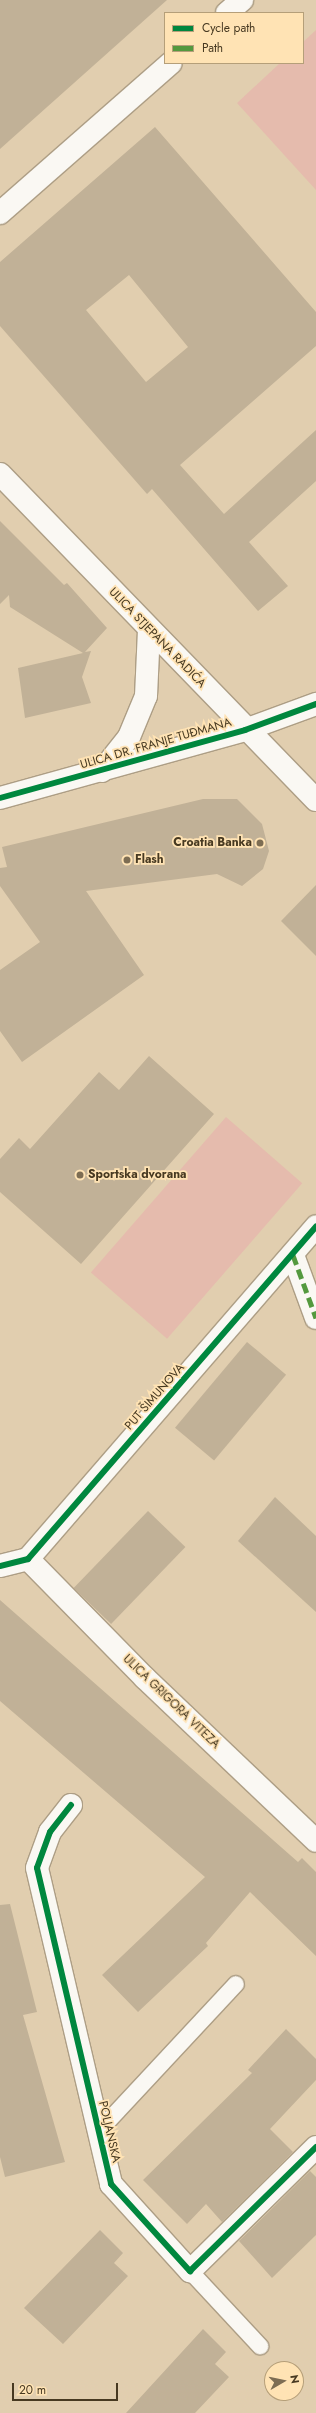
<!DOCTYPE html>
<html>
<head>
<meta charset="utf-8">
<style>
  body { margin:0 }
  #map { position:relative; width:316px; height:2413px; overflow:hidden; background:#e1ceaf; font-family:Jost,sans-serif }
  div>[style] { position:absolute }
  .green>* { inset:0; background:#e5bbad; transform-origin:0 0 }
  .building>* { inset:0; background:#c1b197; transform-origin:0 0 }
  .roads { filter:drop-shadow(1px 0 #ad9e85) drop-shadow(-1px 0 #ad9e85) drop-shadow(0 1px #ad9e85) drop-shadow(0 -1px #ad9e85) }
  .service>* { height:16px; margin:-8px; padding:0 8px; transform-origin:8px; border-radius:8px; background:#faf8f3 }
  .minor>* { height:22px; margin:-11px; padding:0 11px; transform-origin:11px; border-radius:11px; background:#faf8f3 }
  .secondary>* { height:22px; margin:-11px; padding:0 11px; transform-origin:11px; border-radius:11px; background:#faf8f3 }
  .quiet>* { height:5px; margin-top:-2.5px; transform-origin:0; background:repeating-linear-gradient(90deg,#54993e 0 10px,transparent 0 15px) }
  .cycleway>* { height:6px; margin:-3px; padding:0 3px; transform-origin:3px; border-radius:3px; background:#00873e }
  .dots>* { width:11px; height:11px; translate:-50% -50%; box-sizing:border-box; border:2px solid #ffe3b4; border-radius:50% }
  span { translate:-50% -50%; white-space:nowrap; text-align:center; line-height:1.15; -webkit-text-stroke:3.5px #ffe3b4; paint-order:stroke }
  .street-label { font-size:12px; color:#473921 }
  .poi-label { font-size:12px; color:#473921; font-weight:700 }
  .right { translate:-100% -50%; text-align:right }
  .left { translate:0 -50%; text-align:left }
  .legend { position:absolute; left:164px; top:12px; width:140px; height:52px; box-sizing:border-box; background:#ffe3b4; border:1px solid #b59f79; margin:0; padding:5px 7px; list-style:none; font-size:12px; color:#473921 }
  .legend li { display:flex; align-items:center; gap:8px; height:20px }
  .legend b { width:20px; border:1px solid #b59f79 }
  .north { position:absolute; left:264px; top:2361px; width:40px; height:40px; box-sizing:border-box; background:#ffe3b4; border:1px solid #b59f79; border-radius:50%; rotate:81deg; font-size:11px; font-weight:700; line-height:16px; text-align:center; color:#473921 }
  .north::after { content:''; display:block; margin:auto; width:14px; height:18px; background:#7d6d53; clip-path:polygon(50% 0,100% 100%,50% 72%,0 100%) }
  .scale { position:absolute; left:12px; top:2383px; width:106px; height:18px; box-sizing:border-box; border:2px solid #473921; border-top:0; padding-left:5px; font-size:12px; line-height:14px; white-space:nowrap; color:#473921; -webkit-text-stroke:3px #ffe3b4; paint-order:stroke }
</style>
</head>
<body>
<div id="map">
  <div class="green">
    <div style="clip-path:polygon(316px 30px,316px 190px,237px 103px,280px 63px,303px 63px,303px 42px)"></div>
    <div style="left:226px;top:1117px;width:101px;height:206px;rotate:41deg"></div>
  </div>
  <div class="building">
    <div style="clip-path:polygon(0 0,167px 0,0 149px)"></div>
    <div style="clip-path:polygon(evenodd,155px 127px,316px 312px,316px 346px,180px 465px,224px 514px,316px 430px,316px 481px,249px 542px,288px 586px,258px 611px,152px 489px,147px 494px,0 326px,0 262px,155px 127px,129px 275px,188px 347px,146px 382px,86px 310px,129px 275px)"></div>
    <div style="clip-path:polygon(0 521px,64px 585px,67px 583px,107px 628px,85px 652px,91px 651px,82px 677px,91px 703px,25px 718px,18px 668px,83px 653px,10px 607px,9px 595px,0 604px)"></div>
    <div style="clip-path:polygon(203px 799px,237px 799px,262px 824px,269px 851px,263px 869px,242px 886px,217px 874px,86px 891px,144px 975px,22px 1062px,0 1031px,0 970px,40px 942px,0 886px,0 868px,7px 867px,2px 847px)"></div>
    <div style="clip-path:polygon(316px 885px,316px 956px,281px 921px)"></div>
    <div style="clip-path:polygon(149px 1056px,214px 1114px,81px 1264px,0 1192px,0 1159px,19px 1138px,30px 1149px,99px 1072px,119px 1090px)"></div>
    <div style="left:247px;top:1342px;width:51px;height:112px;rotate:40deg"></div>
    <div style="clip-path:polygon(275px 1497px,316px 1536px,316px 1612px,238px 1541px)"></div>
    <div style="left:148px;top:1511px;width:52px;height:107px;rotate:44deg"></div>
    <div style="clip-path:polygon(0 1600px,298px 1862px,302px 1858px,316px 1872px,316px 1956px,250px 1892px,206px 1943px,208px 1946px,138px 2012px,102px 1975px,205px 1877px,0 1701px)"></div>
    <div style="clip-path:polygon(10px 1904px,37px 2012px,23px 2015px,65px 2162px,5px 2177px,0 2157px,0 1905px)"></div>
    <div style="clip-path:polygon(286px 2029px,316px 2059px,316px 2080px,270px 2129px,293px 2152px,222px 2222px,206px 2204px,187px 2224px,143px 2180px,252px 2073px,248px 2070px)"></div>
    <div style="clip-path:polygon(310px 2171px,316px 2177px,316px 2235px,272px 2278px,239px 2241px)"></div>
    <div style="clip-path:polygon(100px 2230px,123px 2253px,114px 2263px,128px 2276px,63px 2344px,24px 2308px)"></div>
    <div style="clip-path:polygon(203px 2329px,226px 2352px,215px 2364px,229px 2377px,195px 2413px,126px 2413px)"></div>
  </div>
  <div class="roads">
    <div class="service">
      <div style="left:98px;top:2132px;width:202px;rotate:-47deg"></div>
      <div style="left:190px;top:2271px;width:103px;rotate:47deg"></div>
    </div>
    <div class="minor">
      <div style="left:227px;top:13px;width:20px;rotate:-41deg"></div>
      <div style="left:0;top:213px;width:227px;rotate:-41.3deg"></div>
      <div style="left:0;top:474px;width:454px;rotate:45.9deg"></div>
      <div style="left:293px;top:1255px;width:67px;rotate:69.9deg"></div>
      <div style="left:28px;top:1559px;width:167px;rotate:45.5deg"></div>
      <div style="left:145px;top:1678px;width:236px;rotate:43.6deg"></div>
      <div style="left:0;top:1566px;width:29px;rotate:-14deg"></div>
      <div style="left:28px;top:1559px;width:440px;rotate:-49.1deg"></div>
      <div style="left:71px;top:1805px;width:34px;rotate:128deg"></div>
      <div style="left:50px;top:1832px;width:38px;rotate:110deg"></div>
      <div style="left:37px;top:1868px;width:325px;rotate:76.8deg"></div>
      <div style="left:111px;top:2184px;width:118px;rotate:47.8deg"></div>
      <div style="left:190px;top:2271px;width:177px;rotate:-44.5deg"></div>
    </div>
    <div class="secondary">
      <div style="left:102px;top:771px;width:43px;rotate:-51.5deg"></div>
      <div style="left:129px;top:737px;width:44px;rotate:-67.5deg"></div>
      <div style="left:146px;top:696px;width:66px;rotate:-87.4deg"></div>
      <div style="left:0;top:798px;width:254px;rotate:-15.5deg"></div>
      <div style="left:245px;top:730px;width:76px;rotate:-20.1deg"></div>
    </div>
  </div>
  <div class="quiet">
    <div style="left:293px;top:1255px;width:67px;rotate:69.9deg"></div>
  </div>
  <div class="cycleway">
    <div style="left:0;top:798px;width:254px;rotate:-15.5deg"></div>
    <div style="left:245px;top:730px;width:76px;rotate:-20.1deg"></div>
    <div style="left:0;top:1566px;width:29px;rotate:-14deg"></div>
    <div style="left:28px;top:1559px;width:440px;rotate:-49.1deg"></div>
    <div style="left:71px;top:1805px;width:34px;rotate:128deg"></div>
    <div style="left:50px;top:1832px;width:38px;rotate:110deg"></div>
    <div style="left:37px;top:1868px;width:325px;rotate:76.8deg"></div>
    <div style="left:111px;top:2184px;width:118px;rotate:47.8deg"></div>
    <div style="left:190px;top:2271px;width:177px;rotate:-44.5deg"></div>
  </div>
  <div class="dots">
    <div style="left:260px;top:843px;background:#7d6d53"></div>
    <div style="left:127px;top:860px;background:#7d6d53"></div>
    <div style="left:80px;top:1175px;background:#7d6d53"></div>
  </div>
  <div class="street-label">
    <span style="left:157px;top:638px;rotate:46deg">ULICA STJEPANA RADIĆA</span>
    <span style="left:156px;top:744px;rotate:-16deg">ULICA DR. FRANJE TUĐMANA</span>
    <span style="left:155px;top:1397px;rotate:-49deg">PUT ŠIMUNOVA</span>
    <span style="left:171px;top:1702px;rotate:44deg">ULICA GRIGORA VITEZA</span>
    <span style="left:109px;top:2132px;rotate:77deg">POLJANSKA</span>
  </div>
  <div class="poi-label">
    <span class="right" style="left:252px;top:843px">Croatia Banka</span>
    <span class="left" style="left:135px;top:860px">Flash</span>
    <span class="left" style="left:88px;top:1175px">Sportska dvorana</span>
  </div>
  <ul class="legend">
  <li><b style="height:5px;background:#00873e"></b>Cycle path</li>
  <li><b style="height:5px;background:#54993e"></b>Path</li>
  </ul>
  <div class="north">N</div>
  <div class="scale">20 m</div>
</div>
</body>
</html>
